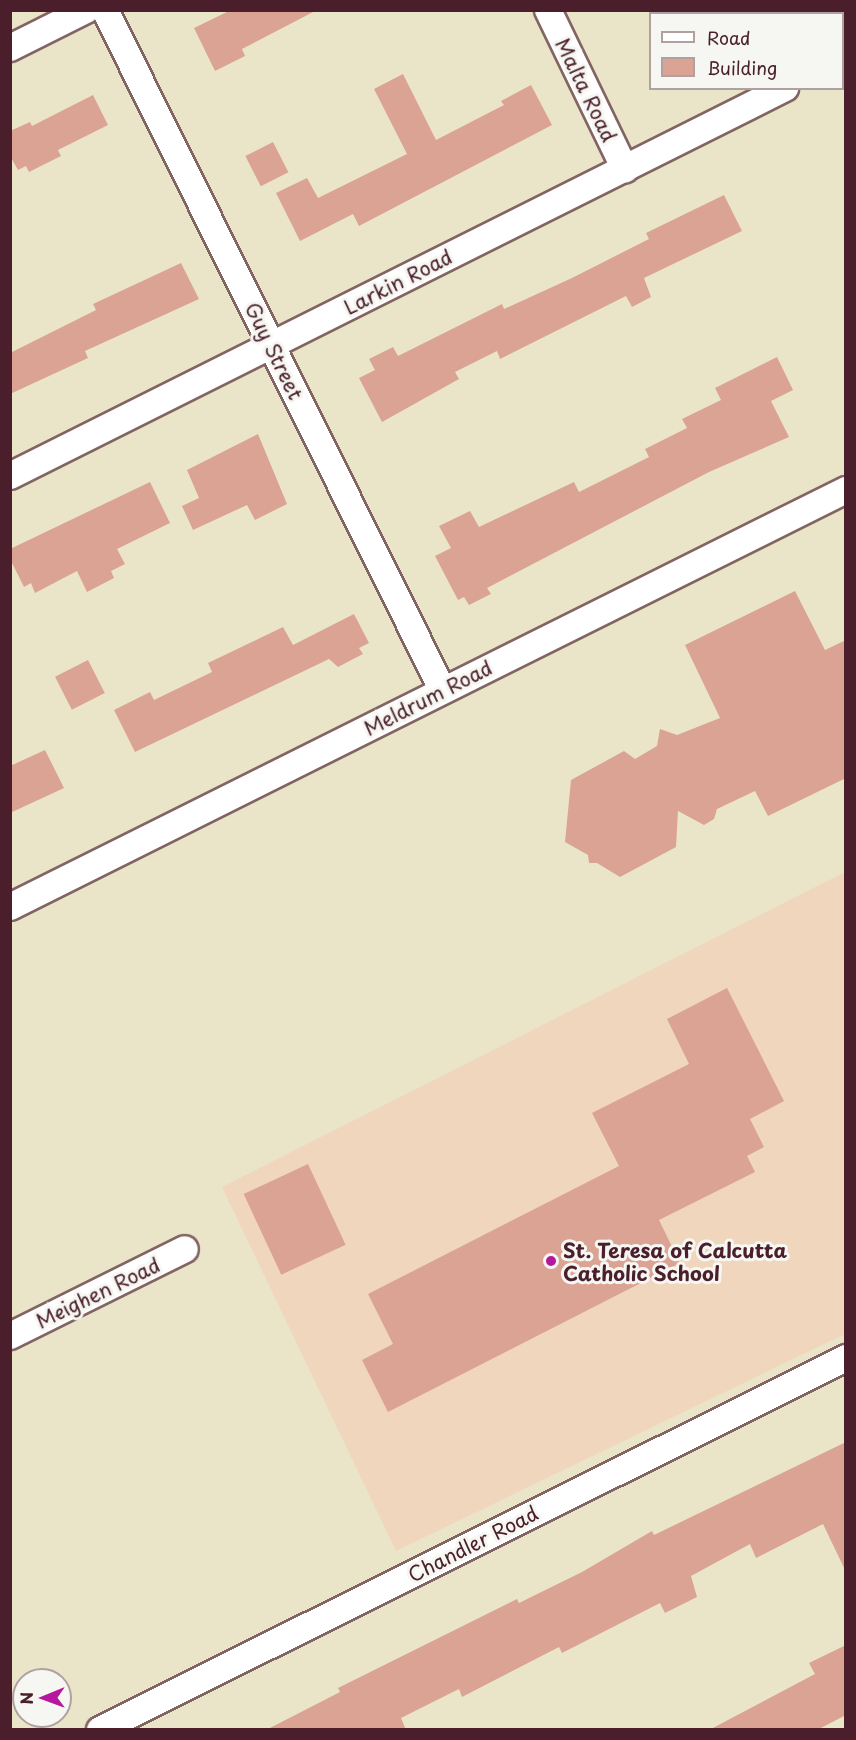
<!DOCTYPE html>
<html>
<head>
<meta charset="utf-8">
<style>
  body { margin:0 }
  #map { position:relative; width:856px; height:1740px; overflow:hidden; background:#eae5c9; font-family:"Playpen Sans",sans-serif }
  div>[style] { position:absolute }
  .built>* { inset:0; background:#f0d6bc }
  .building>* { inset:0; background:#dba394; transform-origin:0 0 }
  .roads { filter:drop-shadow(2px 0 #826462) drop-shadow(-2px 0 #826462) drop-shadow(0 2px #826462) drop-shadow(0 -2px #826462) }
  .minor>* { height:26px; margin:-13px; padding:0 13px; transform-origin:13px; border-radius:13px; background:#fff }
  .dots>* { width:16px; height:16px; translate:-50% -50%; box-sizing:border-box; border:3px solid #f6f6f2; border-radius:50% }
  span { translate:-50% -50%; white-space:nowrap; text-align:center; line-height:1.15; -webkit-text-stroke:6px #f6f6f2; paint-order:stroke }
  .street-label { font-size:20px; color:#4a1f2b }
  .poi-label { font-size:20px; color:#4a1f2b; font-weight:700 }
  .left { translate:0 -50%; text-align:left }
  .frame { position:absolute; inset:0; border:12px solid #4a1f2b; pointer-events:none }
  .legend { position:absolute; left:649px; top:12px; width:195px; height:78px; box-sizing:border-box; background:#f6f6f2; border:2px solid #b1a0a2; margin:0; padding:8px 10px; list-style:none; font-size:18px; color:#4a1f2b }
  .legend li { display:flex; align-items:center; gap:12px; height:30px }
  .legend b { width:30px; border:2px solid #b1a0a2 }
  .north { position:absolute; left:12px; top:1668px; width:60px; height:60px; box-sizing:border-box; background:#f6f6f2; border:2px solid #b1a0a2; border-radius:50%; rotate:269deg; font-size:16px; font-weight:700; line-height:24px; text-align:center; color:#4a1f2b }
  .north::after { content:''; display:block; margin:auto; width:21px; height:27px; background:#b5179e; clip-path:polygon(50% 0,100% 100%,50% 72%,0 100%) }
</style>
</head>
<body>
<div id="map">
  <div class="built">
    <div style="clip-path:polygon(845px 872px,845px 1334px,396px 1551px,222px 1187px)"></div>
  </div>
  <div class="building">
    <div style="clip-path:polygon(231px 10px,317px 10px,242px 49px,245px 56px,215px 71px,194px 28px)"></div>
    <div style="clip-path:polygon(403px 74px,436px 140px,504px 105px,501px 101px,531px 85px,552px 125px,359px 226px,353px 214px,300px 241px,276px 193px,307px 178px,318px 198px,407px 154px,374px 89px)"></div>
    <div style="clip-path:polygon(93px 95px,108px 125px,58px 150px,61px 156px,29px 172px,26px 166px,18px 170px,10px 156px,10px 131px,30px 122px,32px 126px)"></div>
    <div style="left:273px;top:142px;width:34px;height:31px;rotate:63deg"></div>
    <div style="clip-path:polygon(724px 195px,742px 231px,644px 278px,651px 297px,632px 307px,626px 296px,500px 359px,497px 351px,455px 372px,459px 379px,382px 422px,359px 378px,375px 370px,369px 359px,393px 347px,398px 356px,502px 304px,504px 309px,572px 278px,649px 239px,646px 233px)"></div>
    <div style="clip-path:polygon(181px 263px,199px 299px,85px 351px,88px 358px,10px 394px,10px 353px,96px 310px,93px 304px)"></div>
    <div style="clip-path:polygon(777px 357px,793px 390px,771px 401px,789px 437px,709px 472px,487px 588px,491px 594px,469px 605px,464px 597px,458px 600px,435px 556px,451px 548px,439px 526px,470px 511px,479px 527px,574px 482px,579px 492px,649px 457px,645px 449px,687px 428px,682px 419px,721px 400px,715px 388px)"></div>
    <div style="clip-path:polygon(258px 434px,287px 504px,255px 520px,247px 505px,193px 530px,182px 506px,199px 498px,187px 470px)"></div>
    <div style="clip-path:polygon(150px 482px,170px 523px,117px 549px,125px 564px,111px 571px,114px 578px,87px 592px,77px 571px,35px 593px,31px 583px,24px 587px,10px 559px,10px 549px)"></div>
    <div style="clip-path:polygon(795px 591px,825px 650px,846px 640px,846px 778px,768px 816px,755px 791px,717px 809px,714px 819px,704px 825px,678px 811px,676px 847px,620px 877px,597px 863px,589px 863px,588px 855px,565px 842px,571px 780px,624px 751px,635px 759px,657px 746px,660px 729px,677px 735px,720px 718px,685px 645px)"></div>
    <div style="clip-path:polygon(354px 614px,369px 643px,359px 648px,363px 654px,338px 667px,329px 659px,135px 752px,114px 710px,150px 692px,154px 700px,212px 672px,208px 663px,283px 627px,293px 645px)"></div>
    <div style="left:88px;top:660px;width:37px;height:37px;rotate:63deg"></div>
    <div style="clip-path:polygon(45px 750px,64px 788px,10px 813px,10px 766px)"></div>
    <div style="clip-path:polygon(727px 988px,784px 1101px,750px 1119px,764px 1147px,747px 1156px,755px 1172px,659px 1220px,680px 1263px,388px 1412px,362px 1360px,393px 1344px,368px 1294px,619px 1166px,592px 1113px,689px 1064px,667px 1019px)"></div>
    <div style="left:308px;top:1164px;width:89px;height:71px;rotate:65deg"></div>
    <div style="clip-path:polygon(846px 1442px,846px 1572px,823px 1524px,756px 1558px,750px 1544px,691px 1576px,697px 1597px,665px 1613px,660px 1603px,562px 1653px,559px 1647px,462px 1697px,459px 1689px,401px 1718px,406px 1730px,266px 1730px,340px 1692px,338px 1688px,517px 1599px,519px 1603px,582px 1572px,652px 1531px,654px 1535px)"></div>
    <div style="clip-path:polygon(846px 1645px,846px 1715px,817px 1730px,709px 1730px,815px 1674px,809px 1663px)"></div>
  </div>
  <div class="roads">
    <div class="minor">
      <div style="left:105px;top:10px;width:760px;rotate:63.6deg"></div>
      <div style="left:548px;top:10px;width:177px;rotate:64.2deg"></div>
      <div style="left:10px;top:48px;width:85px;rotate:-26.6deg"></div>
      <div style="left:842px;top:60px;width:4px;rotate:-14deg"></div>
      <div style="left:10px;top:476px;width:867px;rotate:-26.59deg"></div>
      <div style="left:10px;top:907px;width:934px;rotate:-26.51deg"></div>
      <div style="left:10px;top:1336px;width:195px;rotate:-26.4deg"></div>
      <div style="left:100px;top:1730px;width:834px;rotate:-26.5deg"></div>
    </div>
  </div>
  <div class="dots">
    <div style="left:551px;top:1261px;background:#b5179e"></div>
  </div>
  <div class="street-label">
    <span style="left:586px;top:90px;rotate:64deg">Malta Road</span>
    <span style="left:398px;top:282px;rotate:-27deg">Larkin Road</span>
    <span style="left:274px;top:351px;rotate:64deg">Guy Street</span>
    <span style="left:428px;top:698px;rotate:-27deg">Meldrum Road</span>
    <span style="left:98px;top:1293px;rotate:-26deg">Meighen Road</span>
    <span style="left:473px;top:1544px;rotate:-27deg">Chandler Road</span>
  </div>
  <div class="poi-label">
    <span class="left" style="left:563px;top:1262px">St. Teresa of Calcutta<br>Catholic School</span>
  </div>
  <div class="frame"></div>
  <ul class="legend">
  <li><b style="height:8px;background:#fff"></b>Road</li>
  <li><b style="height:16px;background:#dba394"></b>Building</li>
  </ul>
  <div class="north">N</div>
</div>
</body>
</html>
